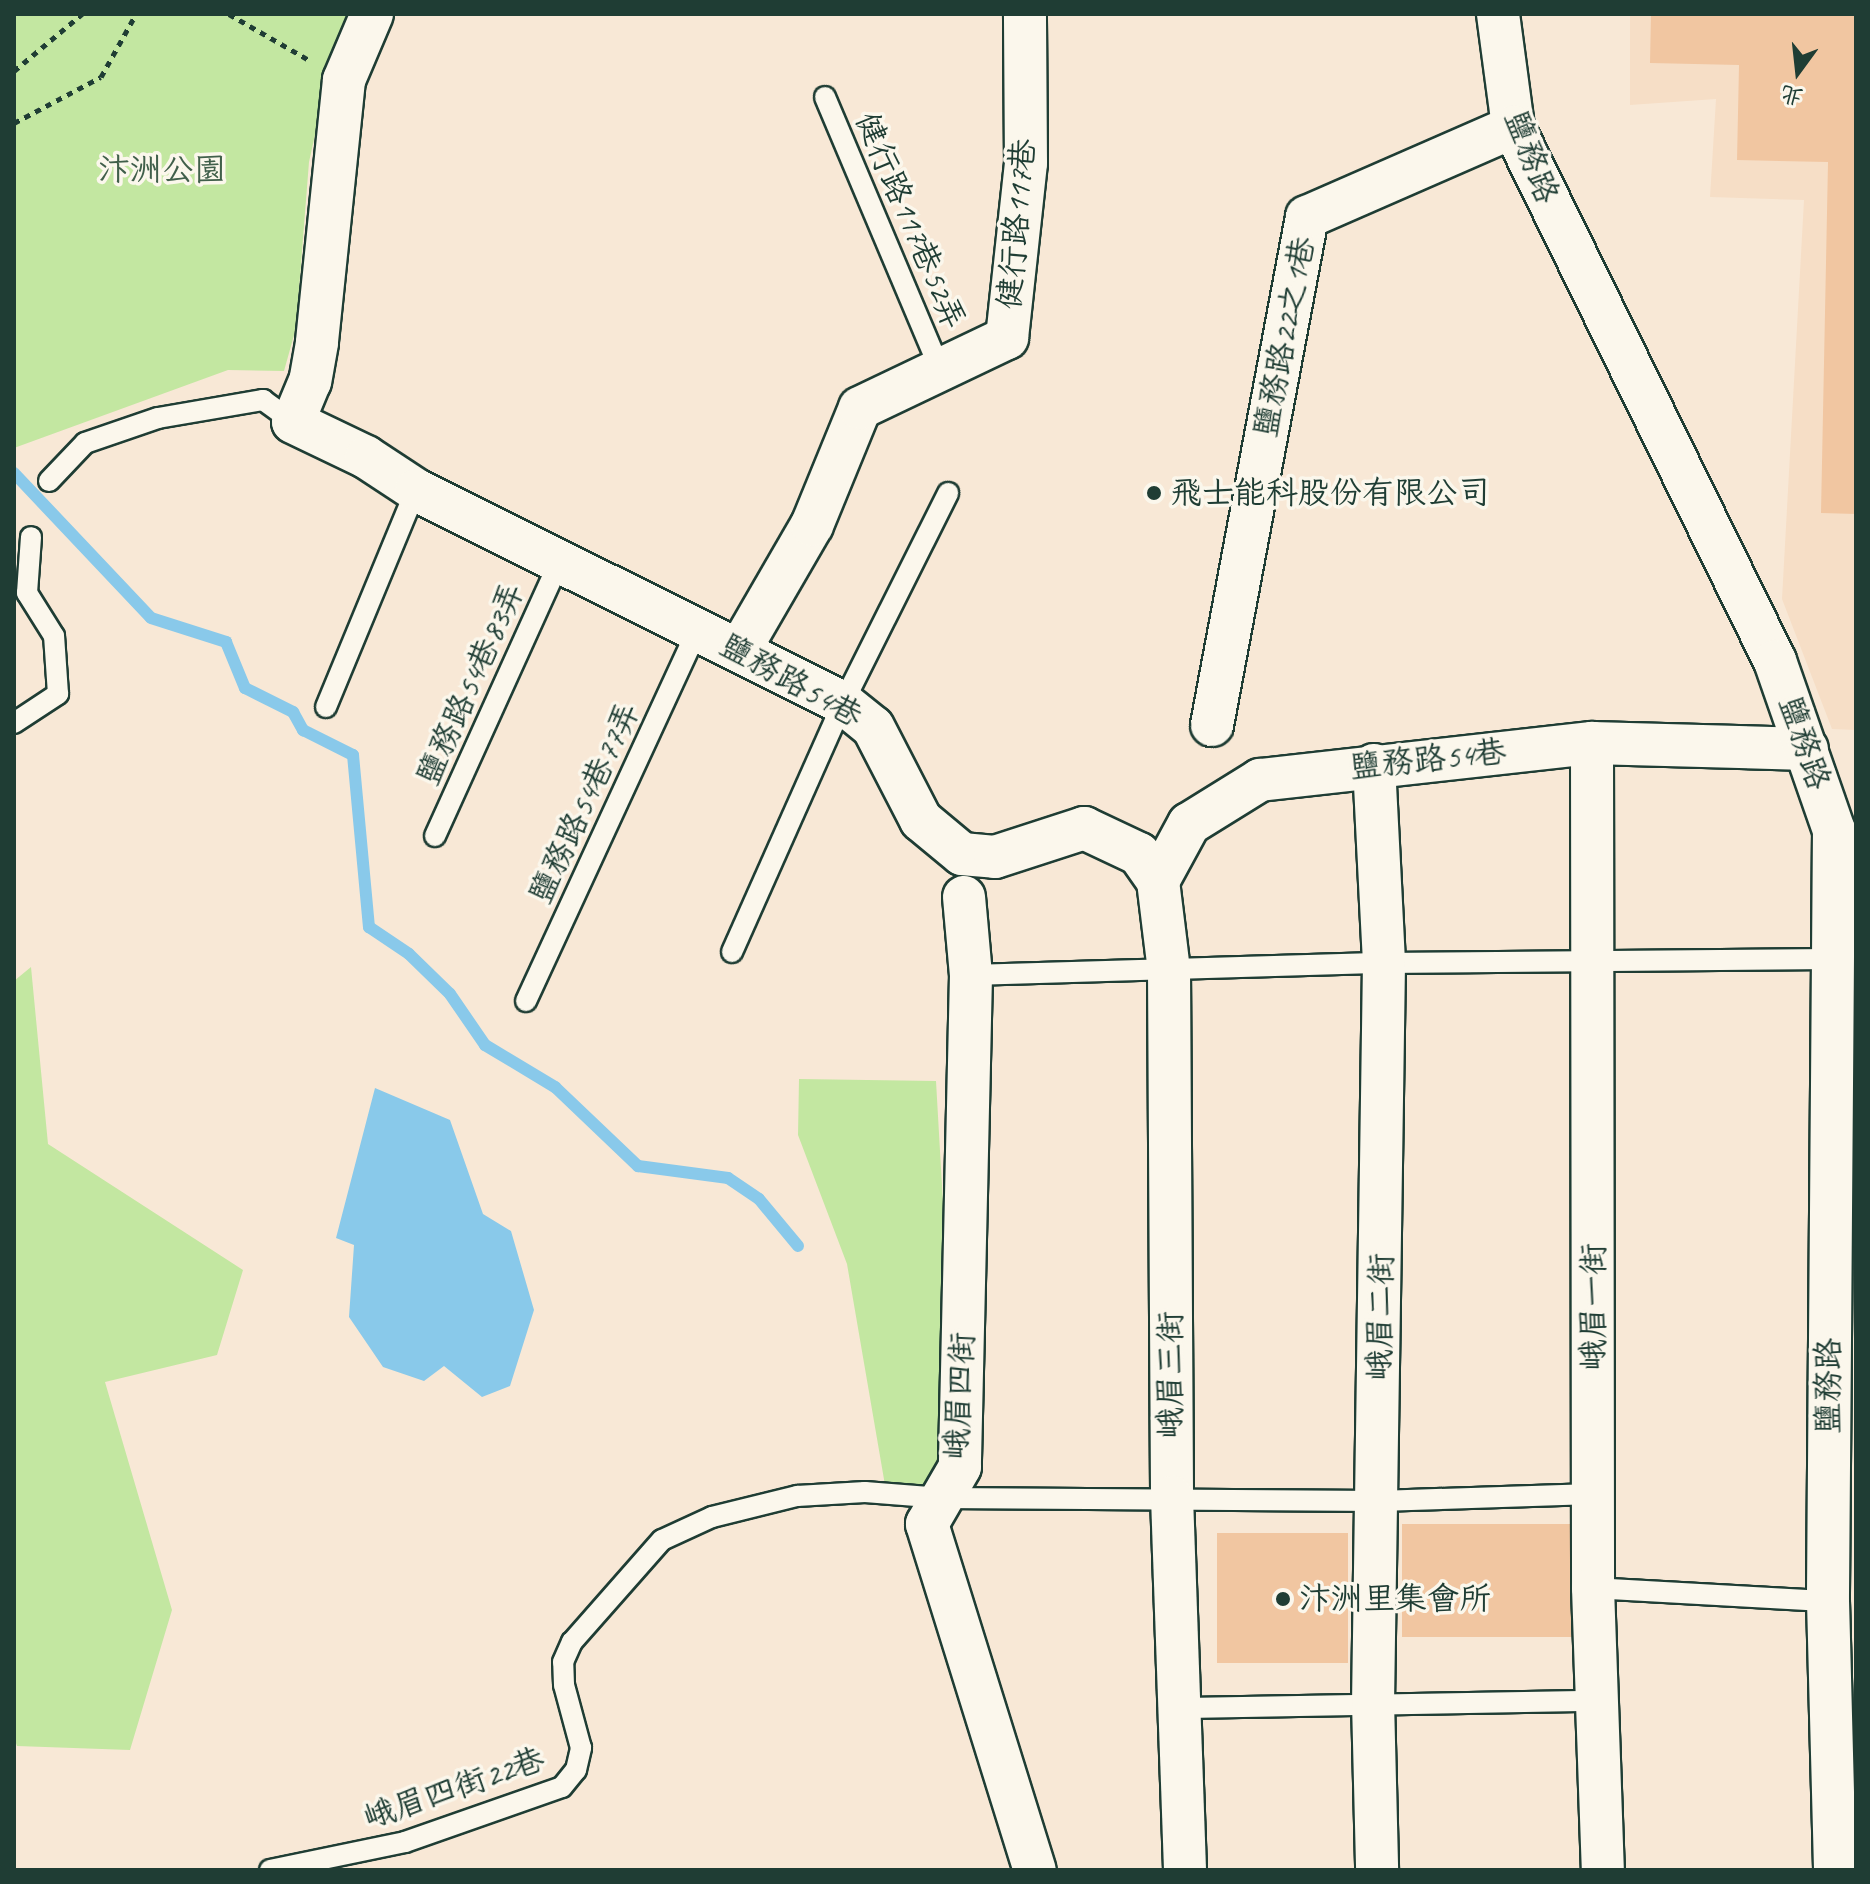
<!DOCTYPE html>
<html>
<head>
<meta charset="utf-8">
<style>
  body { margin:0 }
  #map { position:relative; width:1870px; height:1884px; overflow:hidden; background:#f8e8d6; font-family:Caveat,"LXGW WenKai TC",sans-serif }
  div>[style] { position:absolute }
  .built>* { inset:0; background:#f6dec6 }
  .green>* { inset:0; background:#c3e7a1 }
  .water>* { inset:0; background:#89c9ea }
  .stream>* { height:12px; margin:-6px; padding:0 6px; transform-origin:6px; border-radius:6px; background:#89c9ea }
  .building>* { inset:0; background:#f1c6a1; transform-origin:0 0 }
  .path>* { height:5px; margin-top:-2.5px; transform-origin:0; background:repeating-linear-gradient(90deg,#1f3d34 0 6px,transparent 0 12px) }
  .roads { filter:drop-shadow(2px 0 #1f3d34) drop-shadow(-2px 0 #1f3d34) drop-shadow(0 2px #1f3d34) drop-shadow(0 -2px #1f3d34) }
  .lane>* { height:20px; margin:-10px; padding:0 10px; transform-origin:10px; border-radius:10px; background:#fbf7ec }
  .street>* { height:42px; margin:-21px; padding:0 21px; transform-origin:21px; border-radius:21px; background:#fbf7ec }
  .dots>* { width:22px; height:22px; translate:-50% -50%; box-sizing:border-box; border:4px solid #fbf7ec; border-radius:50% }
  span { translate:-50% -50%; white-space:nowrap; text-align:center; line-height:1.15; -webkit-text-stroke:7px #fbf7ec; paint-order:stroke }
  .street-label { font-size:32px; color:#1f3d34 }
  .park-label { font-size:32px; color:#405f4a }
  .poi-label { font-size:32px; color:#1f3d34 }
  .left { translate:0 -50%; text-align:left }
  .frame { position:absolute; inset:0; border:16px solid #1f3d34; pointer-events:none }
  .north { position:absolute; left:1758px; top:32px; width:80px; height:80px; -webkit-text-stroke:6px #fbf7ec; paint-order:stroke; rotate:195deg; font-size:22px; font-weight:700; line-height:32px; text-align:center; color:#1f3d34 }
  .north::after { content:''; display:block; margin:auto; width:28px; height:36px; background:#1f3d34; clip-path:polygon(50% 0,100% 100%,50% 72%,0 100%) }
</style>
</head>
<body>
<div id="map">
  <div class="built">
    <div style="clip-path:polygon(1630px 14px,1856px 14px,1856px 730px,1832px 729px,1782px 599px,1804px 200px,1710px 197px,1716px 99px,1630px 105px)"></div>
  </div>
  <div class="green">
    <div style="clip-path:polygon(14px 14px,350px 14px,334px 49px,309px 162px,296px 328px,284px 371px,228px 370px,14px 448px)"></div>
    <div style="clip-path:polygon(31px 967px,48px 1144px,243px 1270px,217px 1355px,105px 1382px,172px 1610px,130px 1750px,17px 1746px,14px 1737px,14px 981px)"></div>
    <div style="clip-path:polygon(799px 1079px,936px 1081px,959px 1483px,886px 1491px,847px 1264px,798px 1135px)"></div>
  </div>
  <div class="water">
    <div style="clip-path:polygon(375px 1088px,450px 1120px,483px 1214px,511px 1231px,534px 1310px,510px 1386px,482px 1397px,444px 1366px,424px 1381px,383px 1367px,349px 1317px,354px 1245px,336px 1238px)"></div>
  </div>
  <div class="stream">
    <div style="left:14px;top:473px;width:199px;rotate:46.6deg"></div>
    <div style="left:151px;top:618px;width:79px;rotate:17.7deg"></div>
    <div style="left:226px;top:642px;width:50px;rotate:67.6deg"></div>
    <div style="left:245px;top:688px;width:54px;rotate:26.6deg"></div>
    <div style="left:293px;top:712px;width:21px;rotate:61deg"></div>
    <div style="left:303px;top:730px;width:56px;rotate:26.6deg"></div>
    <div style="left:353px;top:755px;width:173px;rotate:84.7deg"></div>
    <div style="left:369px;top:927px;width:48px;rotate:34deg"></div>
    <div style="left:409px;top:954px;width:57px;rotate:44.3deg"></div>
    <div style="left:450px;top:994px;width:62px;rotate:55.5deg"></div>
    <div style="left:485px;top:1045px;width:82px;rotate:31deg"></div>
    <div style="left:555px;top:1087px;width:115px;rotate:43.6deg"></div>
    <div style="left:638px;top:1166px;width:91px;rotate:7.6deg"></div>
    <div style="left:728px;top:1178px;width:37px;rotate:34deg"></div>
    <div style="left:759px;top:1199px;width:61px;rotate:50.3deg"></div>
  </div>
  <div class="building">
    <div style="clip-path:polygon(1651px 14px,1856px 14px,1856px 514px,1821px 513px,1828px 162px,1737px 160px,1739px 65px,1650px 63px)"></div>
    <div style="left:1402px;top:1524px;width:175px;height:113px"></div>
    <div style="left:1348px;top:1533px;width:130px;height:131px;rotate:90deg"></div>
  </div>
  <div class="path">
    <div style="left:229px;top:14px;width:92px;rotate:29.9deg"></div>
    <div style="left:14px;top:71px;width:89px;rotate:-40deg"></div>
    <div style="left:14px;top:123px;width:98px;rotate:-27.9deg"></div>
    <div style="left:101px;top:77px;width:72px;rotate:-60.9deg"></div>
  </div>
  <div class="roads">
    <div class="lane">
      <div style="left:825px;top:97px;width:295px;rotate:67.1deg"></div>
      <div style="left:49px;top:481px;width:52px;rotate:-46.5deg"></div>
      <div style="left:85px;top:443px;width:77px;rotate:-18.9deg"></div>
      <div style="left:158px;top:418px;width:107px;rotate:-9.7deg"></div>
      <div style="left:263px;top:400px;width:37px;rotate:36deg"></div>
      <div style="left:326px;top:707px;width:235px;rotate:-67.5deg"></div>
      <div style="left:14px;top:723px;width:53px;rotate:-33.4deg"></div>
      <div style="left:58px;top:694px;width:58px;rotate:-93.9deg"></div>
      <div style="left:54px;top:636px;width:51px;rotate:-122.1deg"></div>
      <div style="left:27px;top:593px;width:56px;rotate:-85.9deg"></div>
      <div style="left:435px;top:836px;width:305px;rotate:-65.6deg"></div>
      <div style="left:732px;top:952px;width:273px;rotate:-66deg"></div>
      <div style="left:843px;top:703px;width:235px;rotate:-63.4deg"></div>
      <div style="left:971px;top:975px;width:413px;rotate:-1.7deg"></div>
      <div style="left:1384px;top:963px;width:447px;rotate:-0.5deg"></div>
      <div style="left:526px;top:1001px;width:410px;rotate:-65.2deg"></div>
      <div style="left:1593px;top:1588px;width:235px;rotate:3.2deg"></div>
      <div style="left:1182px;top:1708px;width:417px;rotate:-1deg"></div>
      <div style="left:270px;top:1870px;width:138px;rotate:-11.7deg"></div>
      <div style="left:405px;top:1842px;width:166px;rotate:-19.3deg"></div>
      <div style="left:562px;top:1787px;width:22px;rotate:-51deg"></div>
      <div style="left:576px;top:1770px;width:23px;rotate:-77deg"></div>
      <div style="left:581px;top:1748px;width:65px;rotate:-105.1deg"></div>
      <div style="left:564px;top:1685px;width:23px;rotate:-92deg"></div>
      <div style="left:563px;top:1662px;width:22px;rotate:-66deg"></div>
      <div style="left:572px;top:1642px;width:136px;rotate:-48.6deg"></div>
      <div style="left:662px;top:1540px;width:55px;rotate:-24.7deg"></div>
      <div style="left:712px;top:1517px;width:88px;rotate:-13.9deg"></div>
      <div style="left:797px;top:1496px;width:68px;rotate:-3.4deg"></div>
      <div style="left:865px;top:1492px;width:77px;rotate:4.5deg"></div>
      <div style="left:942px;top:1498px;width:437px;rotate:0.4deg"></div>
      <div style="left:1379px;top:1501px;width:214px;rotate:-1.9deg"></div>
    </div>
    <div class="street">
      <div style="left:372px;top:14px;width:72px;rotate:113deg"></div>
      <div style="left:344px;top:80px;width:264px;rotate:95.9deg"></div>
      <div style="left:317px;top:343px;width:39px;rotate:100deg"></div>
      <div style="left:310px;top:381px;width:44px;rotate:112.5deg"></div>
      <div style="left:293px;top:422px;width:81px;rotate:25.6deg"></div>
      <div style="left:366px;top:457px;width:60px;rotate:33.4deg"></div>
      <div style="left:416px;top:490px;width:477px;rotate:26.5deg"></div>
      <div style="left:843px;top:703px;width:38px;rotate:39deg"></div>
      <div style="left:873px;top:727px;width:105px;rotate:62.7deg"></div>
      <div style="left:921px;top:820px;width:53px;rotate:39.7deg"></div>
      <div style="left:962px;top:854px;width:33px;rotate:5deg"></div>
      <div style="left:995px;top:857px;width:94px;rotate:-18deg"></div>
      <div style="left:1084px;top:828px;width:61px;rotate:25.3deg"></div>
      <div style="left:1139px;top:854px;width:33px;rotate:55deg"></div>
      <div style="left:1158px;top:881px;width:65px;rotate:-61.5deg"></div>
      <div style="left:1189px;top:824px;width:84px;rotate:-31.8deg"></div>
      <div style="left:1260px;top:780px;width:334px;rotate:-6.4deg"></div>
      <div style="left:1592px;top:743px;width:215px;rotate:1.6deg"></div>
      <div style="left:1498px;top:14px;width:114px;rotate:82.4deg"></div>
      <div style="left:1513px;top:127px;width:595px;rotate:63.87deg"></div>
      <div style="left:1775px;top:661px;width:179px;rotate:70.8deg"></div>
      <div style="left:1834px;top:830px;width:771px;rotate:90.45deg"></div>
      <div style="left:1828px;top:1601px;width:269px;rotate:88.5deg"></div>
      <div style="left:740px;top:649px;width:143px;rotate:-59.9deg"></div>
      <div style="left:812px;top:525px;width:126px;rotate:-67.7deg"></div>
      <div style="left:860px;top:408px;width:163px;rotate:-25.5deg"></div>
      <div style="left:1007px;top:338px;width:176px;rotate:-83.8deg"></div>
      <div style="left:1026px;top:163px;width:149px;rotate:-90.4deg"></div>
      <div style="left:1212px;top:725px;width:517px;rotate:-79.41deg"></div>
      <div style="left:1307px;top:217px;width:225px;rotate:-23.6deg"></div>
      <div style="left:1592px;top:743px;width:845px;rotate:89.93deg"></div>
      <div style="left:1593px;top:1588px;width:282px;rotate:88deg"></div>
      <div style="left:1374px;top:765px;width:198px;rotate:87.1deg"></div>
      <div style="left:1384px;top:963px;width:738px;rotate:90.85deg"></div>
      <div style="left:1373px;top:1701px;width:169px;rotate:88.6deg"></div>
      <div style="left:1158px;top:881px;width:90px;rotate:83deg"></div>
      <div style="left:1169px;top:970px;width:527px;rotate:89.67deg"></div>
      <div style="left:1172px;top:1497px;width:373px;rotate:88deg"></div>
      <div style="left:964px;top:897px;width:78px;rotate:84.9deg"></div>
      <div style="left:971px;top:975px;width:492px;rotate:91.3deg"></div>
      <div style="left:960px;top:1467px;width:66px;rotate:120.1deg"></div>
      <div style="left:927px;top:1524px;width:362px;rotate:72.7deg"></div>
    </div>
  </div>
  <div class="dots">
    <div style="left:1154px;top:493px;background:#1f3d34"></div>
    <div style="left:1283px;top:1599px;background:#1f3d34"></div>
  </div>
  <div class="street-label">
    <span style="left:1531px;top:157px;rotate:69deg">鹽務路</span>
    <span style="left:910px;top:221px;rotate:67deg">健行路117巷52弄</span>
    <span style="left:1017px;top:224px;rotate:-85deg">健行路117巷</span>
    <span style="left:1285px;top:337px;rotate:-79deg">鹽務路22之1巷</span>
    <span style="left:791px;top:681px;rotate:29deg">鹽務路54巷</span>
    <span style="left:471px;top:684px;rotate:-66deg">鹽務路54巷83弄</span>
    <span style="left:1804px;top:743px;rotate:71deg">鹽務路</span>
    <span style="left:1428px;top:760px;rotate:-6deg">鹽務路54巷</span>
    <span style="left:585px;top:803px;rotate:-65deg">鹽務路54巷77弄</span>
    <span style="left:1594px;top:1307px;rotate:-90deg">峨眉一街</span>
    <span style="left:1381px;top:1317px;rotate:-89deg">峨眉二街</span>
    <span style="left:1171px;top:1375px;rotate:-90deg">峨眉三街</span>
    <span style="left:1829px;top:1386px;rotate:-90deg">鹽務路</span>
    <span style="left:960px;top:1396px;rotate:-87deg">峨眉四街</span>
    <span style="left:454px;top:1789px;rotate:-19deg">峨眉四街22巷</span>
  </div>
  <div class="park-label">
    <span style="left:162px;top:170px">汴洲公園</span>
  </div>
  <div class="poi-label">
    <span class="left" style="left:1170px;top:493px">飛士能科股份有限公司</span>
    <span class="left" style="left:1299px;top:1599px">汴洲里集會所</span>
  </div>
  <div class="frame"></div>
  <div class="north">北</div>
</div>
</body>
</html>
